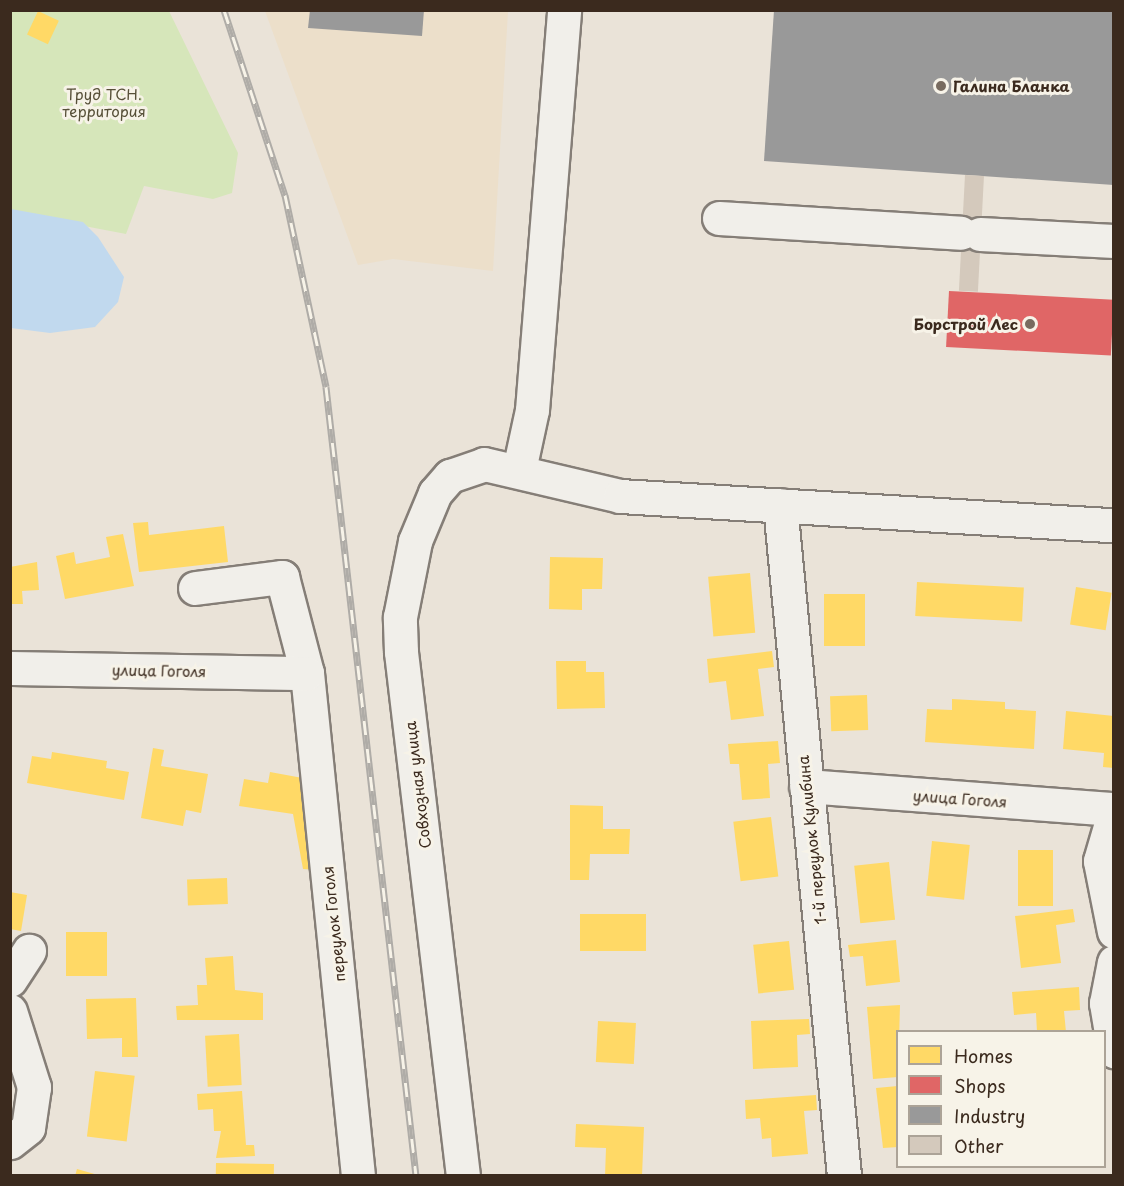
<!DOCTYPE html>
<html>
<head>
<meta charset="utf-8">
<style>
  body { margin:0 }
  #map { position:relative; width:1124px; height:1186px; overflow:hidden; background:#eae3d8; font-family:"Playpen Sans",sans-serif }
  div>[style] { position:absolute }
  .built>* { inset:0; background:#ecdfca }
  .green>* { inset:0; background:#d6e6ba }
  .water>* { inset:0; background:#c1d9ee }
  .homes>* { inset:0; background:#ffd966; transform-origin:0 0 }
  .shops>* { inset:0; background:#e06666; transform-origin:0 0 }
  .industry>* { inset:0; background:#999 }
  .building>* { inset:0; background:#d4c9bc; transform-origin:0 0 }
  .roads { filter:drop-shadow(2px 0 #857e77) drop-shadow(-2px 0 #857e77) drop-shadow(0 2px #857e77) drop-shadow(0 -2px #857e77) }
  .minor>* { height:33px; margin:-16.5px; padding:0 16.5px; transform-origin:16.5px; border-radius:16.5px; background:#f1efea }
  .rail>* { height:7px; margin-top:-3.5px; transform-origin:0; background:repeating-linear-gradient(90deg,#f7f3e8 0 14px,#afaca7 0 28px); box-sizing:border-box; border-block:2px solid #afaca7 }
  .dots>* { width:16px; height:16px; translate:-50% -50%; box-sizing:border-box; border:3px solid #f7f3e8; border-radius:50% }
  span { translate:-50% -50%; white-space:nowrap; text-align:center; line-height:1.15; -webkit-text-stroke:6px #f7f3e8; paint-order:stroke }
  .poi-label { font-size:15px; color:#3b2a1e; font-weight:700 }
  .left { translate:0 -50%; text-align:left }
  .right { translate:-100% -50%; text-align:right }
  .park-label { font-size:15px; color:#575038 }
  .street-label { font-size:15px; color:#3b2a1e }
  .frame { position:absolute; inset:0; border:12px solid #3b2a1e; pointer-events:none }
  .legend { position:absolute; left:896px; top:1030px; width:210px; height:138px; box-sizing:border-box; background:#f7f3e8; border:2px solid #aca397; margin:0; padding:8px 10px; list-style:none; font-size:18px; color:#3b2a1e }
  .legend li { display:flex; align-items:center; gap:12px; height:30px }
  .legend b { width:30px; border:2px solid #aca397 }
</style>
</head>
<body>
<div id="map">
  <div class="built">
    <div style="clip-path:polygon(265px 11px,508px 11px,493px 271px,393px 259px,358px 265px)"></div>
  </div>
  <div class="green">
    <div style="clip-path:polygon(10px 11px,169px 11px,238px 153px,232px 193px,213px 199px,144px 186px,126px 234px,11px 212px)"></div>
  </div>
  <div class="water">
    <div style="clip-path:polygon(11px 209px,83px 222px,98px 237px,124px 277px,118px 302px,95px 327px,50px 333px,11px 328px)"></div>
  </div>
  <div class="homes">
    <div style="left:38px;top:11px;width:23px;height:26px;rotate:25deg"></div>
    <div style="clip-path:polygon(148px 522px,149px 535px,224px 526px,228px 562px,139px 572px,133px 523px)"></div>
    <div style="clip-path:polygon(123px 534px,134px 586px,65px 599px,56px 556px,74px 552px,76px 564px,110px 557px,106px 537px)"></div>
    <div style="clip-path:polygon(550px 557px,603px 558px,602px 589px,582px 589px,582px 610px,549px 609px)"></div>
    <div style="clip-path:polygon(37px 562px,39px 590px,22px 591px,23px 604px,10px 604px,10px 567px)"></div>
    <div style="left:750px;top:573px;width:60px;height:42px;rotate:85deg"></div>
    <div style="left:917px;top:582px;width:107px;height:34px;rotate:3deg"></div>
    <div style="left:1076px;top:587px;width:36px;height:38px;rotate:9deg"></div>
    <div style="left:824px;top:594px;width:41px;height:52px"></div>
    <div style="clip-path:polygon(772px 651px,774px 667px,758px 669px,764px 716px,731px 720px,726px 681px,709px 683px,707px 659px)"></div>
    <div style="clip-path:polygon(556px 661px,586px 661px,586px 672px,604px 672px,605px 708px,557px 709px)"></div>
    <div style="left:867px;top:695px;width:35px;height:37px;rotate:88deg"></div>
    <div style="clip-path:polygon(952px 699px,1005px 702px,1005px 709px,1036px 711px,1034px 749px,925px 742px,927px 709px,952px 710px)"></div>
    <div style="clip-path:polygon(1066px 711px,1114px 716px,1114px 768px,1103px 767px,1104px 753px,1063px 749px)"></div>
    <div style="clip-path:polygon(778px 741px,780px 763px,768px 764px,770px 798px,742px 800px,739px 764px,730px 764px,728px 744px)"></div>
    <div style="clip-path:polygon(153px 748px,164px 750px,161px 766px,208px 774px,201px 813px,186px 810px,183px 826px,141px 818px)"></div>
    <div style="clip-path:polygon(52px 752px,107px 761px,106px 768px,129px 772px,124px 800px,27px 783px,32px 756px,51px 759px)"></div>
    <div style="clip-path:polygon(270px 772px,308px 779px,316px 870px,303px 869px,293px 814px,239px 806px,244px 779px,268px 783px)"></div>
    <div style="clip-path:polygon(570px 805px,603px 806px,603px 829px,630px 829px,629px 854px,590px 854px,589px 880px,570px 880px)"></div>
    <div style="left:771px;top:817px;width:60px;height:38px;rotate:83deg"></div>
    <div style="left:932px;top:841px;width:38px;height:55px;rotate:6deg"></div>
    <div style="left:1018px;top:850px;width:35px;height:56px"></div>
    <div style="left:889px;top:862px;width:58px;height:35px;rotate:84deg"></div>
    <div style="left:227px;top:878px;width:26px;height:40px;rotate:88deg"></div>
    <div style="clip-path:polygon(10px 892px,27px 895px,21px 931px,10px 929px)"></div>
    <div style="clip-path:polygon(1073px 909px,1075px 922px,1056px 925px,1061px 963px,1021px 968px,1015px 916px)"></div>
    <div style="left:580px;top:914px;width:66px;height:37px"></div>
    <div style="left:66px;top:932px;width:41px;height:44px"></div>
    <div style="clip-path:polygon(896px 940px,900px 982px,866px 986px,863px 956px,850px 957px,848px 945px)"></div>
    <div style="left:789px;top:941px;width:49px;height:36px;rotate:84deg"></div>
    <div style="clip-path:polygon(233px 956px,235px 990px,263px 993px,263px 1020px,177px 1020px,176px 1006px,198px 1005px,197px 985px,207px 985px,205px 958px)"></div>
    <div style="clip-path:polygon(1079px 987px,1080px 1010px,1064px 1011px,1066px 1032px,1037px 1032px,1036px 1013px,1014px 1015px,1012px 992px)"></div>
    <div style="clip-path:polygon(136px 998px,138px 1057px,122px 1057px,122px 1038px,87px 1039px,86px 999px)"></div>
    <div style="clip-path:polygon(900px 1005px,898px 1077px,873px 1079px,867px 1007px)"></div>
    <div style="clip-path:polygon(809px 1019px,810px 1034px,797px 1035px,798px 1067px,753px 1069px,751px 1021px)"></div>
    <div style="left:598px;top:1021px;width:38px;height:41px;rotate:3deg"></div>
    <div style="left:239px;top:1034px;width:51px;height:34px;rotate:87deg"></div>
    <div style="left:95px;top:1071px;width:40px;height:66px;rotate:7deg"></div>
    <div style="clip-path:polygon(898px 1086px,898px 1147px,883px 1148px,876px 1088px)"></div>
    <div style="clip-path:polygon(242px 1091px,246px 1145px,254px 1145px,255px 1156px,216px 1158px,221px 1131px,214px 1131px,213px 1109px,198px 1110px,197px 1094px)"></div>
    <div style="clip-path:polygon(816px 1095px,817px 1110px,804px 1111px,808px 1154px,772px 1157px,771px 1138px,762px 1139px,760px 1118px,746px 1119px,745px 1100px)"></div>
    <div style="clip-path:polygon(576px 1124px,644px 1127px,642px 1176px,605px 1176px,606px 1148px,575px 1147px)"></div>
    <div style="left:216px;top:1163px;width:58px;height:13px;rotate:1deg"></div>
    <div style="clip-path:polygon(77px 1169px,98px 1175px,97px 1176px,75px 1176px)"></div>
  </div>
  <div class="shops">
    <div style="left:949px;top:291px;width:165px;height:56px;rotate:3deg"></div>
  </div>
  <div class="industry">
    <div style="clip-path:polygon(310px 10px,424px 10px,422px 36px,308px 28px)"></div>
    <div style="clip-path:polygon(774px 10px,1114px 10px,1114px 185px,764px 161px)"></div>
  </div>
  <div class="building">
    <div style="left:965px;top:175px;width:19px;height:116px;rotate:3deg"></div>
  </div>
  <div class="roads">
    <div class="minor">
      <div style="left:719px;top:218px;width:242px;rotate:3.5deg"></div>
      <div style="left:980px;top:234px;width:134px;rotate:3deg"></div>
      <div style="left:519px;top:470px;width:61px;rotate:-77.8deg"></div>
      <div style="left:532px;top:410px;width:401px;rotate:-85.4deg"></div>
      <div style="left:780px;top:505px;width:674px;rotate:84.55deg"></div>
      <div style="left:195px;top:588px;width:88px;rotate:-7.2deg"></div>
      <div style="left:282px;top:577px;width:99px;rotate:75.4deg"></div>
      <div style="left:307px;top:673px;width:506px;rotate:84.21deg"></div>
      <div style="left:10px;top:668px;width:297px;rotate:1deg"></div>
      <div style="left:806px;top:786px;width:309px;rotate:4.3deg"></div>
      <div style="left:1114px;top:813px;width:50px;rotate:106.3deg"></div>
      <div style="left:1100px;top:861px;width:72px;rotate:78.8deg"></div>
      <div style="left:1114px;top:962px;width:42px;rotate:101deg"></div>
      <div style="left:1106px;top:1003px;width:49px;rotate:80.5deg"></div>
      <div style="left:10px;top:980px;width:35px;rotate:-57deg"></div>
      <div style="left:10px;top:1011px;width:80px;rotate:72.5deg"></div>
      <div style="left:34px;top:1087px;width:41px;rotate:98.3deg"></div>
      <div style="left:28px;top:1128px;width:23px;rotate:142deg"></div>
      <div style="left:463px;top:1176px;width:528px;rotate:-96.75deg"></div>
      <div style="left:401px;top:652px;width:35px;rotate:-92deg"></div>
      <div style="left:400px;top:617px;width:77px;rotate:-78.8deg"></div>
      <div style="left:415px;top:541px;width:52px;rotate:-67.4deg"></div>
      <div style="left:435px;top:493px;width:23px;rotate:-49deg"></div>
      <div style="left:450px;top:476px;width:36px;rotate:-19deg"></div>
      <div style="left:484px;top:464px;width:140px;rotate:13.2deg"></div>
      <div style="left:620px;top:496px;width:495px;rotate:3.4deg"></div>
    </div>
  </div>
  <div class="rail">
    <div style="left:224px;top:10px;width:195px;rotate:71.8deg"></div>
    <div style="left:285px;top:195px;width:196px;rotate:77.9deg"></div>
    <div style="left:326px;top:387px;width:794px;rotate:83.49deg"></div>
  </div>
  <div class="dots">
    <div style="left:941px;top:86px;background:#786b5f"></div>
    <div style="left:1030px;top:324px;background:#786b5f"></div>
  </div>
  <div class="poi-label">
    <span class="left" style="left:953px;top:86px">Галина Бланка</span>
    <span class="right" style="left:1018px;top:324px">Борстрой Лес</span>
  </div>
  <div class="park-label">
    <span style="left:104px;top:102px">Труд ТСН.<br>территория</span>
  </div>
  <div class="street-label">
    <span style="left:159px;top:670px;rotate:1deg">улица Гоголя</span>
    <span style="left:417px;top:785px;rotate:-97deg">Совхозная улица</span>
    <span style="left:960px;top:798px;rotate:4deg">улица Гоголя</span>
    <span style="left:811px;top:840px;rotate:-96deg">1-й переулок Кулибина</span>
    <span style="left:333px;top:924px;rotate:-96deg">переулок Гоголя</span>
  </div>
  <div class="frame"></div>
  <ul class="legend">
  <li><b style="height:16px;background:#ffd966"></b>Homes</li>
  <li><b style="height:16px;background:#e06666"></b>Shops</li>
  <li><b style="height:16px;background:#999"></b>Industry</li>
  <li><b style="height:16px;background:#d4c9bc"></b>Other</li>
  </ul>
</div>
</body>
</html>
